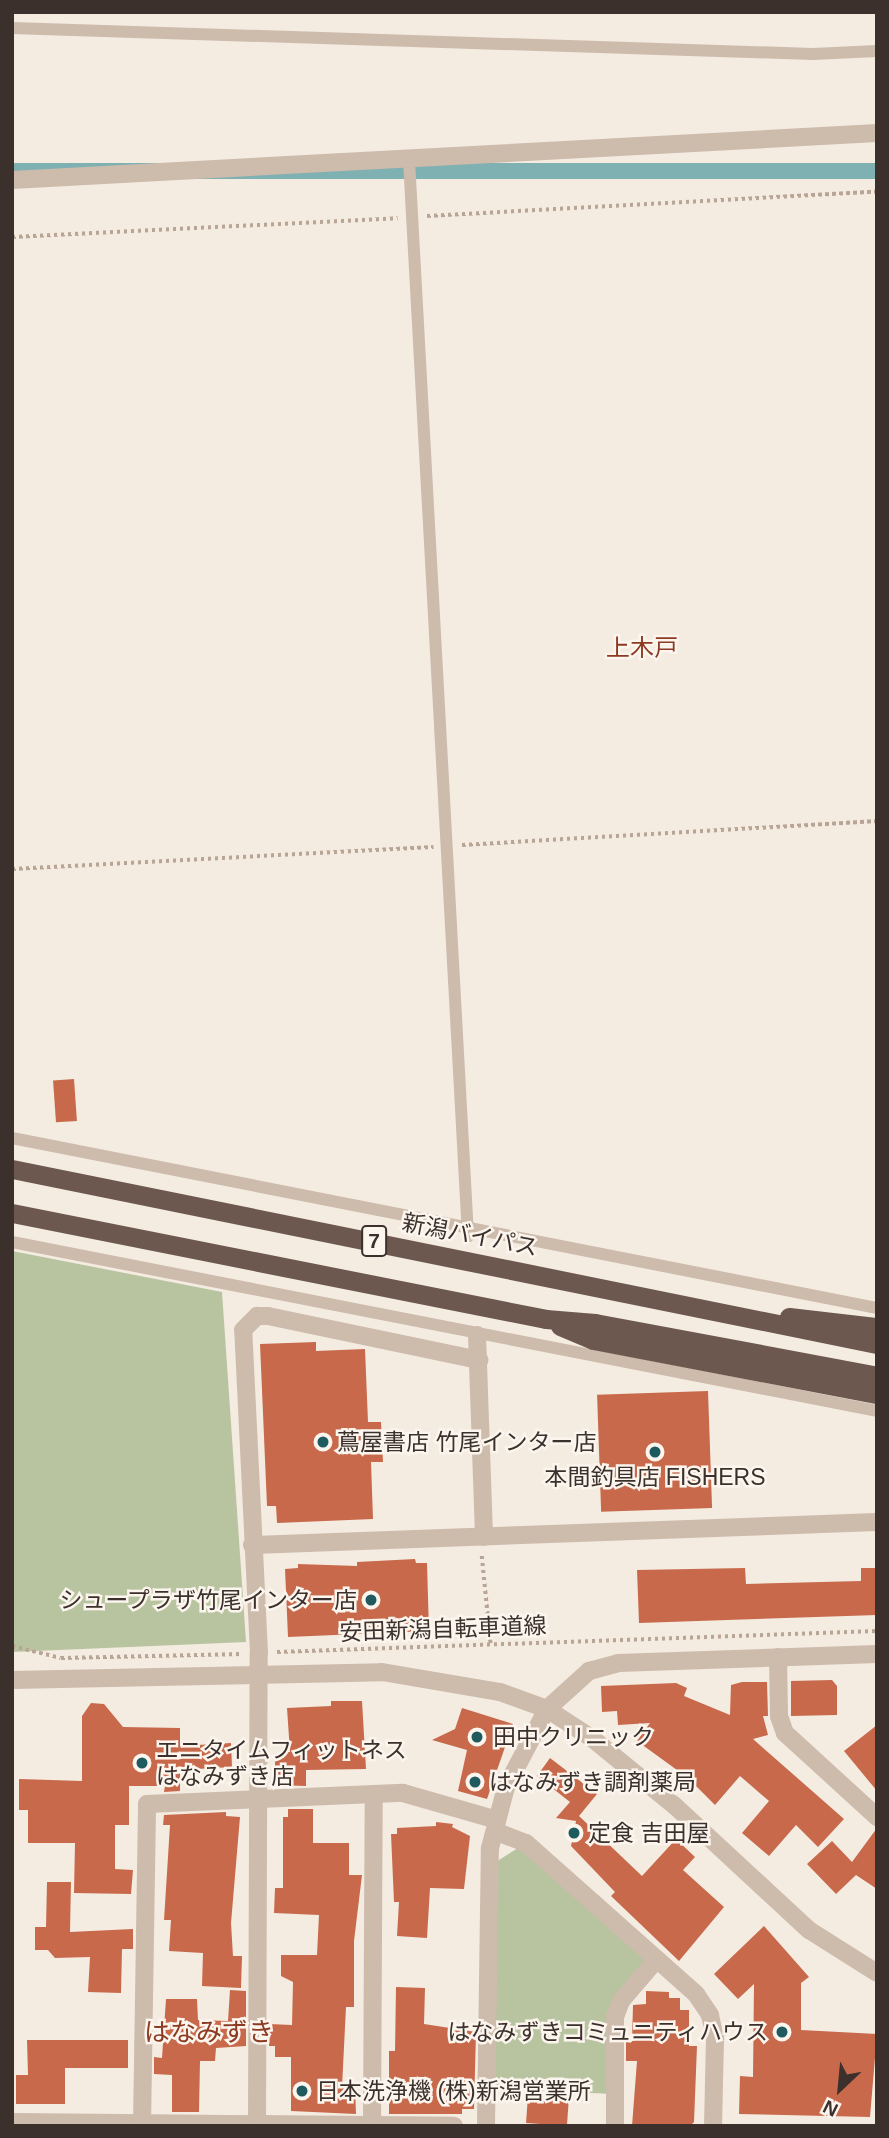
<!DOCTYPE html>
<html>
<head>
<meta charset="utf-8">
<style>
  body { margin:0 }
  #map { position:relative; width:889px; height:2138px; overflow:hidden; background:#f4ebe1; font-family:Helvetica,"Noto Sans JP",sans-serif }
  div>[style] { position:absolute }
  .green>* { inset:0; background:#b8c4a0 }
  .water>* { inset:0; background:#7fb0b2; transform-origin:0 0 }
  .building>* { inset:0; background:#c8694b; transform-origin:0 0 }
  .path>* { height:3.5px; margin-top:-1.75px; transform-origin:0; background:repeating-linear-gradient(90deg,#b9a596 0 3.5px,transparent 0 7px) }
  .service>* { height:12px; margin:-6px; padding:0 6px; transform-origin:6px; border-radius:6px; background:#cdbbac }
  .minor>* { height:18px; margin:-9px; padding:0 9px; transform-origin:9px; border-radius:9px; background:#cdbbac }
  .tertiary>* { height:18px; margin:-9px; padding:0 9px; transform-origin:9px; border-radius:9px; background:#cdbbac }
  .trunk>* { height:19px; margin:-9.5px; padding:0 9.5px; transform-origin:9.5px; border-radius:9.5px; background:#6c584f }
  .dots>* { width:19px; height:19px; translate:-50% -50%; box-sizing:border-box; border:4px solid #fbf5ee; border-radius:50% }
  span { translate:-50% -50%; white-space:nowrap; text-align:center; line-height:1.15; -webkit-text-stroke:5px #fbf5ee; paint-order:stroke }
  .shield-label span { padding:2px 5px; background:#fbf5ee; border:2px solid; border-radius:5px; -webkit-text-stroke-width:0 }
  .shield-label { font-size:21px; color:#3b302b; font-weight:700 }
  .street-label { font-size:23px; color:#3b302b }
  .poi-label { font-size:23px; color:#3b302b }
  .left { translate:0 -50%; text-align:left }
  .right { translate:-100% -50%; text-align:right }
  .neighbourhood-label { font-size:24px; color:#8c3b22 }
  .quarter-label { font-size:26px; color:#8c3b22 }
  .frame { position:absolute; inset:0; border:14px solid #3b302b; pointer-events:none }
  .north { position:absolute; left:805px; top:2054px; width:70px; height:70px; -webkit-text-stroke:5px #fbf5ee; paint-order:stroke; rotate:206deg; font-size:19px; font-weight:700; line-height:28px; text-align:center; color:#3b302b }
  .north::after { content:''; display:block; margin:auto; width:24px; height:32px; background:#3b302b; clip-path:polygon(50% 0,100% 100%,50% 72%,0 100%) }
</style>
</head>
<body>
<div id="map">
  <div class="green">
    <div style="clip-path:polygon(12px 1251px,222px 1292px,246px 1642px,12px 1652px)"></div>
    <div style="clip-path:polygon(526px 1843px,657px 1959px,621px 2001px,615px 2094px,486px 2089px,488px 1867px)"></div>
  </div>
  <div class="water">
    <div style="left:877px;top:163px;width:16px;height:866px;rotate:90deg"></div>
  </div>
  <div class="building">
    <div style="left:74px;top:1079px;width:42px;height:21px;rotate:86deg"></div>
    <div style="clip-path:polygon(316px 1342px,316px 1351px,365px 1349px,368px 1422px,381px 1422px,383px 1462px,371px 1462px,373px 1519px,277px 1523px,276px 1506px,267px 1506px,260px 1344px)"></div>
    <div style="left:708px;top:1391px;width:117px;height:111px;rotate:88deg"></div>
    <div style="clip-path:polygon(415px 1559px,416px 1563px,427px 1563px,429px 1631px,288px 1637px,285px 1569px,298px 1568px,298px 1564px,357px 1566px,357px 1562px)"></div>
    <div style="clip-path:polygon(745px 1568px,746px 1584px,861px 1581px,861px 1568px,877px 1568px,877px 1615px,639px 1623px,637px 1570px)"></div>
    <div style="clip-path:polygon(832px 1680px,837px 1686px,837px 1715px,791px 1716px,791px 1681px)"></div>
    <div style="clip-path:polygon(742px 1682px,767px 1682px,768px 1716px,763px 1716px,768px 1735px,753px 1739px,844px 1819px,818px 1847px,796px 1825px,769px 1856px,742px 1833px,769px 1801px,740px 1776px,715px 1805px,688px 1778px,637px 1741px,650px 1723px,618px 1725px,617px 1711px,602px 1712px,601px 1686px,676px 1683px,687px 1688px,684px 1696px,730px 1715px,731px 1685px)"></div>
    <div style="clip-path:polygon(331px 1701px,362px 1701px,366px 1769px,306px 1770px,306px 1786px,275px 1785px,275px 1758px,284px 1758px,285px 1752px,290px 1752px,287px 1708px,331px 1706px)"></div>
    <div style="clip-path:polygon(91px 1703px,104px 1704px,123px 1727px,180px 1728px,180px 1746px,231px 1743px,232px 1767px,180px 1770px,180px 1791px,164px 1792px,165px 1786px,129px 1786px,129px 1825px,115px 1825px,115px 1869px,133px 1870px,131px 1894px,74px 1893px,75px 1843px,28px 1843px,28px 1810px,19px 1810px,19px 1779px,82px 1781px,82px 1716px)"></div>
    <div style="clip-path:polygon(462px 1708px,513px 1724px,487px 1799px,458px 1791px,467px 1750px,432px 1740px,455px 1729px)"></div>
    <div style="clip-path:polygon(877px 1725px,877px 1791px,844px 1751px)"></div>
    <div style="clip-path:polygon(550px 1758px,597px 1794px,579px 1816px,642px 1876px,676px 1839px,695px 1857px,683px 1870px,724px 1907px,679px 1961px,611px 1896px,615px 1892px,571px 1846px,576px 1821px,556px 1818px,570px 1802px,537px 1776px)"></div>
    <div style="clip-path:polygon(288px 1809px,313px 1809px,313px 1843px,349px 1843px,349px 1875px,362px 1875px,354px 1941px,354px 2007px,346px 2007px,342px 2087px,355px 2087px,356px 2114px,291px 2111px,291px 2057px,275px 2057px,275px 2046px,269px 2046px,269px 2024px,292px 2025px,293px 1982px,281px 1976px,281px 1955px,317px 1955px,319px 1915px,274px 1913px,275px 1888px,283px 1888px,283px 1817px,288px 1817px)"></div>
    <div style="clip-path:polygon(226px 1812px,226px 1816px,240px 1817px,231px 1923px,233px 1956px,242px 1956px,241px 1988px,202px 1986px,203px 1953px,169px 1951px,171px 1920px,164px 1920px,170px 1825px,163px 1825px,164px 1815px)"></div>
    <div style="clip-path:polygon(436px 1822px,453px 1824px,452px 1827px,470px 1836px,464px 1889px,430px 1888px,427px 1938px,397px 1936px,399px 1902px,394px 1902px,391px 1834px,397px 1834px,397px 1828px,436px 1826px)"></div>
    <div style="clip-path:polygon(877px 1828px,877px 1889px,856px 1875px,836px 1894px,807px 1864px,832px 1841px,852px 1862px)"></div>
    <div style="clip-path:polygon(47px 1882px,71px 1882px,70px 1932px,133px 1929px,133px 1949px,122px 1949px,121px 1993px,88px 1992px,90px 1957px,55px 1958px,48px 1950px,35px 1950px,35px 1927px,46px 1927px)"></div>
    <div style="clip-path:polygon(764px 1926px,809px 1977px,801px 1983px,801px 2030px,877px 2034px,870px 2117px,739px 2114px,740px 2076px,753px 2077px,754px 1984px,738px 1999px,714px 1974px)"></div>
    <div style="clip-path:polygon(396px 1987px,425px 1988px,424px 2024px,476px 2032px,474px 2109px,462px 2109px,462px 2114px,389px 2114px,389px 2051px,395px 2051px)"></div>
    <div style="clip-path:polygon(230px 1990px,246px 1991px,246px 2046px,216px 2048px,215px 2061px,200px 2061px,199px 2112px,172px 2112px,172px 2075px,154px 2074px,154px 2057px,162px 2058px,166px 1999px,197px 1999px,198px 2020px,228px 2021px)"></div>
    <div style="clip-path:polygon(646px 1991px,669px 1992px,669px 1998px,680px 1998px,680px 2010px,689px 2010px,689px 2046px,697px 2046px,694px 2122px,690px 2126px,632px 2126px,637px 2061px,626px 2061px,626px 2042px,632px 2042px,633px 2005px,646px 2004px)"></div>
    <div style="clip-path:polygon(27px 2040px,128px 2040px,128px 2068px,65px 2068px,65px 2104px,16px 2104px,16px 2075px,28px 2075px)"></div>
    <div style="left:528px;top:2095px;width:41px;height:28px;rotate:4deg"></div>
  </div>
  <div class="path">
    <div style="left:427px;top:216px;width:451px;rotate:-3.1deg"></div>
    <div style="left:12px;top:237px;width:386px;rotate:-2.8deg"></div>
    <div style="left:462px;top:845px;width:416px;rotate:-3.3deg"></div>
    <div style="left:12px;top:869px;width:422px;rotate:-3deg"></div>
    <div style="left:482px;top:1556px;width:90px;rotate:84.3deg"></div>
    <div style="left:12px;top:1646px;width:50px;rotate:13.8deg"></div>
    <div style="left:61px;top:1658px;width:181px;rotate:-1.3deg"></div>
    <div style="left:277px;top:1652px;width:600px;rotate:-2deg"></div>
  </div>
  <div class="service">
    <div style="left:12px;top:28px;width:801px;rotate:1.86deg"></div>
    <div style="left:813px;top:54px;width:64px;rotate:-2.7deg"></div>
    <div style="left:409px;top:160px;width:1078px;rotate:86.86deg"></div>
    <div style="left:12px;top:1138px;width:882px;rotate:11.12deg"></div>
    <div style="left:12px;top:1242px;width:881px;rotate:11.05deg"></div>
  </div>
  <div class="minor">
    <div style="left:477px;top:1335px;width:202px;rotate:88deg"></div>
    <div style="left:252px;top:1545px;width:625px;rotate:-2.11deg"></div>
    <div style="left:778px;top:1657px;width:59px;rotate:89deg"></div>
    <div style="left:779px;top:1716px;width:18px;rotate:71deg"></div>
    <div style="left:785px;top:1733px;width:125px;rotate:42.4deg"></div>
    <div style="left:497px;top:1832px;width:31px;rotate:21deg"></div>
    <div style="left:526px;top:1843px;width:227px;rotate:41.6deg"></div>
    <div style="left:696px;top:1994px;width:25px;rotate:56deg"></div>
    <div style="left:710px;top:2015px;width:25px;rotate:78deg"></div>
    <div style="left:715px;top:2039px;width:87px;rotate:91.3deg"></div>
    <div style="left:12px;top:2122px;width:442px;rotate:0.5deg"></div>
    <div style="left:142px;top:2126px;width:322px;rotate:-89.1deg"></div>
    <div style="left:147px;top:1804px;width:256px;rotate:-2.5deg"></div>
    <div style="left:403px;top:1793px;width:98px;rotate:16deg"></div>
    <div style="left:257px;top:2126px;width:473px;rotate:-89.8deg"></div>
    <div style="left:259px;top:1653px;width:323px;rotate:-92.8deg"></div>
    <div style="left:243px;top:1330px;width:20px;rotate:-45deg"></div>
    <div style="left:257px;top:1316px;width:11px"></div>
    <div style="left:268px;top:1316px;width:216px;rotate:11.8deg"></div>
    <div style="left:372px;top:2126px;width:332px;rotate:-89.7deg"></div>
    <div style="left:486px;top:2126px;width:278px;rotate:-89.2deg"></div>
    <div style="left:490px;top:1848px;width:63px;rotate:-75.3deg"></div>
    <div style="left:506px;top:1787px;width:88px;rotate:-62.3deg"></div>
    <div style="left:615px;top:2126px;width:109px;rotate:-90deg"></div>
    <div style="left:615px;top:2017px;width:17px;rotate:-69deg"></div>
    <div style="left:621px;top:2001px;width:55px;rotate:-49.4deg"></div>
  </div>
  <div class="tertiary">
    <div style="left:12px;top:180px;width:866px;rotate:-3.11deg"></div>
    <div style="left:12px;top:1680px;width:370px;rotate:-1.2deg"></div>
    <div style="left:382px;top:1672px;width:120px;rotate:9.6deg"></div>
    <div style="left:500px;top:1692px;width:50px;rotate:19.9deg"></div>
    <div style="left:547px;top:1709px;width:55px;rotate:33.1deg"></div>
    <div style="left:593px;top:1739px;width:106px;rotate:39.3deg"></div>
    <div style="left:675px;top:1806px;width:183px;rotate:42.8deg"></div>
    <div style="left:809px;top:1930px;width:80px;rotate:32.3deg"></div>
    <div style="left:547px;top:1709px;width:57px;rotate:-42.1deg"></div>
    <div style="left:589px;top:1671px;width:30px;rotate:-15deg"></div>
    <div style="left:618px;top:1663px;width:259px;rotate:-2deg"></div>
  </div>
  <div class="trunk">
    <div style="left:12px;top:1169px;width:883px;rotate:11.44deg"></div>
    <div style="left:12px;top:1213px;width:544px;rotate:11.23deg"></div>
    <div style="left:546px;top:1319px;width:49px;rotate:4.7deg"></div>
    <div style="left:595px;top:1323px;width:287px;rotate:10.6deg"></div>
    <div style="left:789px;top:1317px;width:89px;rotate:6.5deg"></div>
    <div style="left:560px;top:1326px;width:36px;rotate:23deg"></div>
    <div style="left:593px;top:1340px;width:289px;rotate:10.8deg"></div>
  </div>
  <div class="dots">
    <div style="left:323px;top:1442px;background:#1f5a5e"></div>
    <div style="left:655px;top:1452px;background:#1f5a5e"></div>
    <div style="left:371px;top:1600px;background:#1f5a5e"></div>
    <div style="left:477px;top:1737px;background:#1f5a5e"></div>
    <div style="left:142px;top:1763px;background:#1f5a5e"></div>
    <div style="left:475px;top:1782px;background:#1f5a5e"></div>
    <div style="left:574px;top:1833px;background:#1f5a5e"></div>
    <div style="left:782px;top:2032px;background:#1f5a5e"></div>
    <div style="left:302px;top:2091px;background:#1f5a5e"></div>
  </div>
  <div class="shield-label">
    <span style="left:374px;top:1241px">7</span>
  </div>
  <div class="street-label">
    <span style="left:470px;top:1235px;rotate:11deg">新潟バイパス</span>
    <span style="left:443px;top:1629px;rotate:-2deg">安田新潟自転車道線</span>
  </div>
  <div class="poi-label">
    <span class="left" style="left:337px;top:1442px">蔦屋書店 竹尾インター店</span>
    <span style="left:655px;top:1477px">本間釣具店 FISHERS</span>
    <span class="right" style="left:357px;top:1600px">シュープラザ竹尾インター店</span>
    <span class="left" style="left:493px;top:1737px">田中クリニック</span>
    <span class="left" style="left:156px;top:1763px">エニタイムフィットネス<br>はなみずき店</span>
    <span class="left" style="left:489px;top:1782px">はなみずき調剤薬局</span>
    <span class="left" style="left:588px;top:1833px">定食 吉田屋</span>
    <span class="right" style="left:768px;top:2032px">はなみずきコミュニティハウス</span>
    <span class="left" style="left:316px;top:2091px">日本洗浄機 (株)新潟営業所</span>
  </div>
  <div class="neighbourhood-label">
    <span style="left:642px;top:648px">上木戸</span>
  </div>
  <div class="quarter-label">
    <span style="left:209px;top:2033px">はなみずき</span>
  </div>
  <div class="frame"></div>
  <div class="north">N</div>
</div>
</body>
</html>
